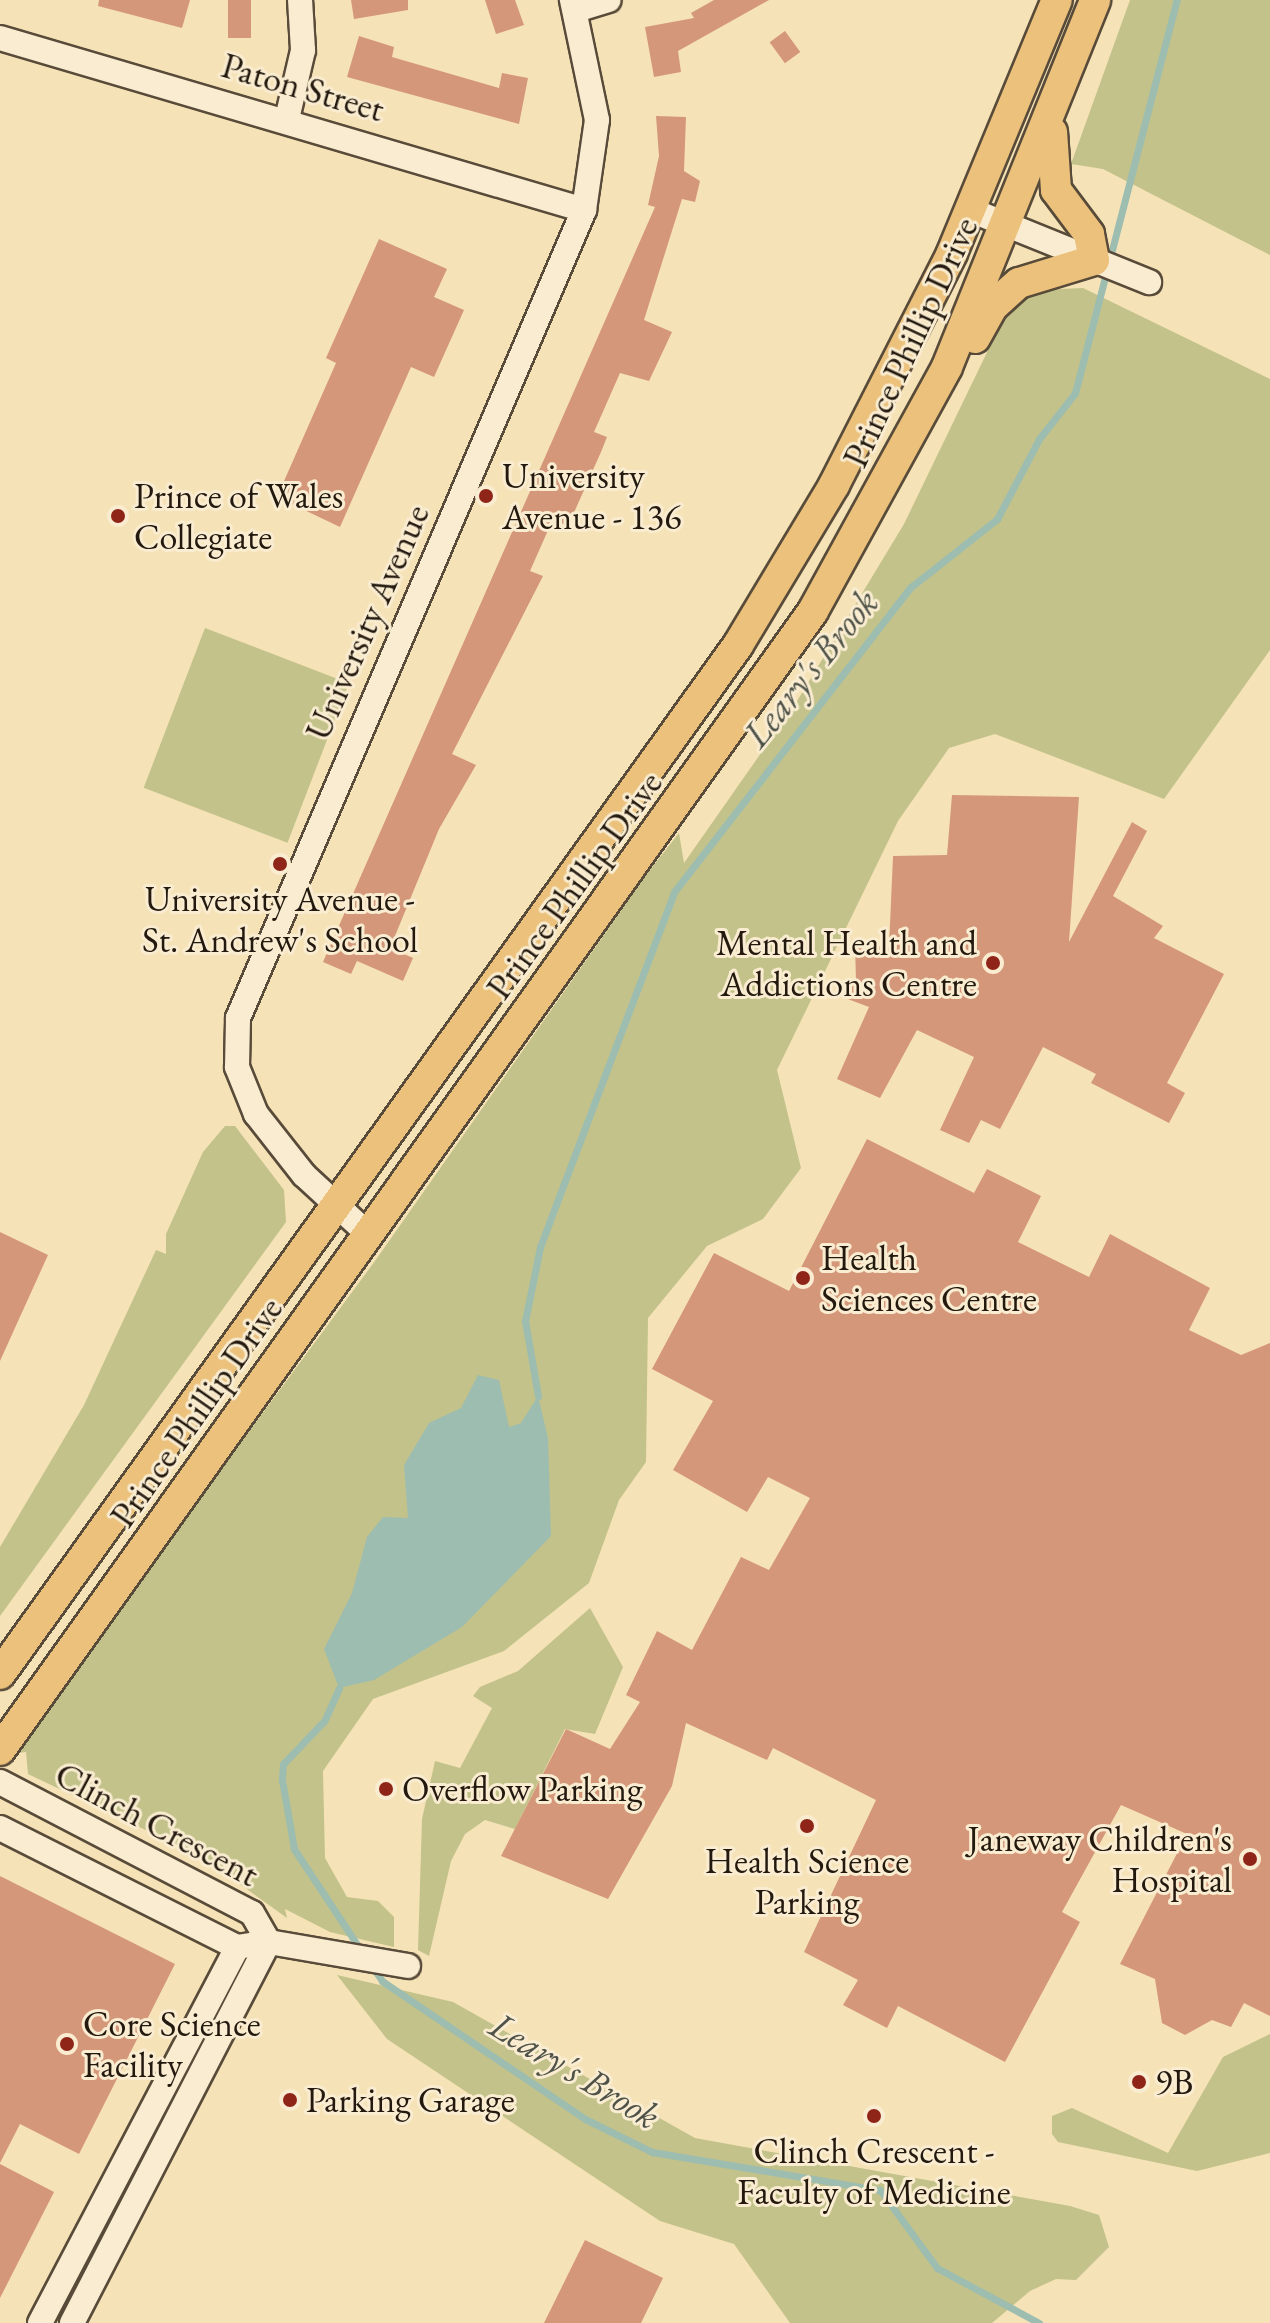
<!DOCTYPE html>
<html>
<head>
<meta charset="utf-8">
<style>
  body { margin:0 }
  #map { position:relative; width:1270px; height:2323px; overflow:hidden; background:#f6e2b7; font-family:"EB Garamond",serif }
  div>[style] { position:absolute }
  .green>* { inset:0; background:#c2c28a; transform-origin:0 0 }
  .water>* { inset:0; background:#9dbdb1 }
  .stream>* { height:7px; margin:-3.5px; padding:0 3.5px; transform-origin:3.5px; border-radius:3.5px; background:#9dbdb1 }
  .building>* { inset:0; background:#d5977a; transform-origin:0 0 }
  .roads { filter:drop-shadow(2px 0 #584b39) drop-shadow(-2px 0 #584b39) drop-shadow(0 2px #584b39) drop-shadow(0 -2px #584b39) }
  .minor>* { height:24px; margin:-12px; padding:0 12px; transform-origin:12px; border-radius:12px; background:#f9ecd0 }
  .major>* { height:30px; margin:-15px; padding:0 15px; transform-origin:15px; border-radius:15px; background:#ebc17c }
  .dots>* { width:22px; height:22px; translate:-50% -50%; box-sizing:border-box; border:4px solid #f9ecd0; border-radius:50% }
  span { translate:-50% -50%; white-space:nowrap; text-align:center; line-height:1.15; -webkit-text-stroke:6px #f9ecd0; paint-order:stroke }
  .street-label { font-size:36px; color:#23190f }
  .poi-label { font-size:36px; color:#23190f }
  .left { translate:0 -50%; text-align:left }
  .right { translate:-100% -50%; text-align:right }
  .water-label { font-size:38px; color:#4e5248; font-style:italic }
</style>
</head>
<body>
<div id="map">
  <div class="green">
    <div style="clip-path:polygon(1130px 0,1270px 0,1270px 255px,1103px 169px,1071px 164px)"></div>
    <div style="clip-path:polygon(1083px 288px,1270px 379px,1270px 650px,1164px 799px,995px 734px,949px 748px,898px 821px,777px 1070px,801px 1168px,763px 1219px,707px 1246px,648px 1318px,646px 1462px,619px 1500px,589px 1583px,504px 1651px,373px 1699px,323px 1771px,325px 1858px,347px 1897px,378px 1901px,394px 1917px,394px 1947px,330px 1932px,285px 1909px,287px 1918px,202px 1857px,28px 1774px,26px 1752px,18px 1753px,94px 1641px,375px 1261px,646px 875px,679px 833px,684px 863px,794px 706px,904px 524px,1007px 311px,1038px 290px)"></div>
    <div style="left:205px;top:628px;width:154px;height:171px;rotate:21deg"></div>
    <div style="clip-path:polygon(225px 1126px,235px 1126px,284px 1190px,286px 1222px,0 1616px,0 1547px,84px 1405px,156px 1250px,166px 1254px,166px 1234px,203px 1152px)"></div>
    <div style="clip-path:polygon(590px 1608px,623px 1667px,595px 1734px,565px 1729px,515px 1829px,485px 1820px,465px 1834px,451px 1861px,429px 1956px,418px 1950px,422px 1819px,435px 1761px,460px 1768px,492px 1708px,473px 1696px,480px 1687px,518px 1671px)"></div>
    <div style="clip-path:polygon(337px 1975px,453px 2002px,695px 2138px,1070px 2206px,1099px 2215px,1109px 2247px,1076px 2280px,1056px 2279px,1030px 2291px,992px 2323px,790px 2323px,734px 2244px,660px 2221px,387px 2039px)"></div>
    <div style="clip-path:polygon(1270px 2034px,1270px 2153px,1197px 2171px,1058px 2142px,1052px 2134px,1052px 2116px,1072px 2108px,1168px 2153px,1223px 2057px)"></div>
  </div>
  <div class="water">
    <div style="clip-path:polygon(478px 1375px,499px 1380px,509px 1427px,521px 1423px,538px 1396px,548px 1438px,551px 1536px,462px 1627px,374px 1680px,339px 1688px,324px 1649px,352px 1593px,367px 1537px,383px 1517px,408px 1518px,404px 1465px,429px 1423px,461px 1408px)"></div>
  </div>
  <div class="stream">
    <div style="left:538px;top:1396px;width:76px;rotate:-99.8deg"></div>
    <div style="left:525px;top:1321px;width:76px;rotate:-78.5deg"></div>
    <div style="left:540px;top:1247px;width:379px;rotate:-69.3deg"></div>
    <div style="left:674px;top:892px;width:386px;rotate:-52.2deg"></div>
    <div style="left:911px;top:587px;width:110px;rotate:-38.3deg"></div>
    <div style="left:997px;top:519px;width:90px;rotate:-62.3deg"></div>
    <div style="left:1039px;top:439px;width:58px;rotate:-52deg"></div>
    <div style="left:1075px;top:393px;width:406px;rotate:-75.5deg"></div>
    <div style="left:339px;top:1688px;width:36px;rotate:114deg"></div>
    <div style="left:324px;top:1721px;width:59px;rotate:133.6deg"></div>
    <div style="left:283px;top:1764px;width:16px;rotate:94deg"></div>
    <div style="left:282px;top:1780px;width:70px;rotate:80.1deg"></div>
    <div style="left:294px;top:1849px;width:123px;rotate:56.6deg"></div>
    <div style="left:371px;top:1965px;width:19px;rotate:55deg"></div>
    <div style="left:382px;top:1981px;width:245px;rotate:34.2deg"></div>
    <div style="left:585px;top:2119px;width:75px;rotate:26.2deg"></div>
    <div style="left:652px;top:2152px;width:231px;rotate:9.5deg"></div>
    <div style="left:880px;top:2190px;width:97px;rotate:53.8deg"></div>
    <div style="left:937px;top:2268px;width:116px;rotate:28.3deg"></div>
  </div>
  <div class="building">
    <div style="clip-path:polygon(99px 0,190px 0,182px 28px,98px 6px)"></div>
    <div style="left:228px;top:0;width:23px;height:38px"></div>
    <div style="clip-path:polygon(351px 0,408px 0,408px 10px,354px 19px)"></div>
    <div style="clip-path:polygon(485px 0,515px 0,524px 25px,496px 34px)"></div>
    <div style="clip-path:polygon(714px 0,769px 0,678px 51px,681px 72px,654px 77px,645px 27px,694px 18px,691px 13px)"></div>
    <div style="left:785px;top:31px;width:26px;height:19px;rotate:54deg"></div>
    <div style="clip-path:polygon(359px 36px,394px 47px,392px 57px,499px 88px,502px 73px,528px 78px,519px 124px,347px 77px)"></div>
    <div style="clip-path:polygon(656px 116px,686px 117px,684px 171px,700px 181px,695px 202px,682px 199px,644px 320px,672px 332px,649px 381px,620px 373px,594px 432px,607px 437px,601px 452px,568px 526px,553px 519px,530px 571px,543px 576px,452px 754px,476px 765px,439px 829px,390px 948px,413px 958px,403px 981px,357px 961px,351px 974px,323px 962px,655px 207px,648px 205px,659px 156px)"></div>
    <div style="clip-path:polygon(379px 239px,447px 269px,434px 297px,464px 310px,434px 377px,411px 367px,340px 527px,277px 497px,336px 363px,326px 358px)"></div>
    <div style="clip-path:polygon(952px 795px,1079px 797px,1069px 942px,1132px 822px,1147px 831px,1113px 896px,1163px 926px,1154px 938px,1224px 974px,1167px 1083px,1185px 1093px,1169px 1123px,1091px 1083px,1096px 1074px,1043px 1047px,1000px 1129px,981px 1120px,969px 1143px,940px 1130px,974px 1057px,917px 1030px,880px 1098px,837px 1079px,869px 1007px,845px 998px,856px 980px,855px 945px,889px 947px,893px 856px,947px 855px)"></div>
    <div style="clip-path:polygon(867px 1139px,974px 1193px,987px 1169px,1041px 1196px,1018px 1242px,1089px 1277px,1110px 1234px,1210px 1288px,1189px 1330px,1241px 1355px,1270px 1343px,1270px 2016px,1244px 2003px,1231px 2027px,1212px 2020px,1185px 2035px,1162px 2023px,1155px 1979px,1120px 1964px,1187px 1834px,1121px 1805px,1062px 1912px,1080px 1922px,1005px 2062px,898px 2006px,887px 2028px,843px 2005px,858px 1980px,804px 1952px,876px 1800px,773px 1748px,767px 1760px,686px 1723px,672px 1786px,608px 1899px,501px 1856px,566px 1729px,610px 1749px,640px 1702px,626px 1695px,657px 1631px,692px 1650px,741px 1557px,769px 1570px,810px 1498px,768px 1477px,747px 1512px,673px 1470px,713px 1401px,652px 1369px,714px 1253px,789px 1291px)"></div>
    <div style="clip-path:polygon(0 1232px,48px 1255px,0 1361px)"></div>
    <div style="clip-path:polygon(0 1876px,175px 1964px,79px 2154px,20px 2124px,0 2163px)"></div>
    <div style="clip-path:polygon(0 2164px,54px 2192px,0 2298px)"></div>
    <div style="clip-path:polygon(585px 2240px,663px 2278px,641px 2323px,544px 2323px)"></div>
  </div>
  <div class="roads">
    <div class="minor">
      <div style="left:576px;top:10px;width:34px;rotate:-17deg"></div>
      <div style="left:0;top:38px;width:609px;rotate:16.41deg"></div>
      <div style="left:287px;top:119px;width:71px;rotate:-76.9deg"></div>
      <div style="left:303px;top:50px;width:50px;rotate:-93.4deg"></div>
      <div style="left:973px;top:211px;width:190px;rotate:22deg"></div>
      <div style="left:368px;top:1234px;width:87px;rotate:-137.3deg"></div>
      <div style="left:304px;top:1175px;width:78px;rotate:-128.2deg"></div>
      <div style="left:256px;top:1114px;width:51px;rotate:-112deg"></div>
      <div style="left:237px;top:1067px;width:49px;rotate:-88.8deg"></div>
      <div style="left:238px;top:1018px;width:879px;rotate:-66.82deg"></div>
      <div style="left:584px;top:210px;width:91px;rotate:-81.8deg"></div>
      <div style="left:597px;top:120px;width:123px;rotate:-101.8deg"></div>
      <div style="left:0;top:1782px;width:284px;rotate:27.5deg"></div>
      <div style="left:252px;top:1913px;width:34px;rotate:60deg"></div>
      <div style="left:0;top:1828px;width:265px;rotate:26.7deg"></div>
      <div style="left:237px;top:1947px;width:32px;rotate:-9deg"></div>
      <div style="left:269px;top:1942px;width:141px;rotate:9.8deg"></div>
      <div style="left:40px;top:2323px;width:424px;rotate:-62.3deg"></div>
      <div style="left:72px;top:2323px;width:429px;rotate:-62.7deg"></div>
    </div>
    <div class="major">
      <div style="left:975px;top:338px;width:35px;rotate:-61deg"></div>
      <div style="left:992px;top:307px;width:36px;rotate:-42deg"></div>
      <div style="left:1019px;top:283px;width:78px;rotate:-17deg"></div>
      <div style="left:1094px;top:260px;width:26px;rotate:-101deg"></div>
      <div style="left:1089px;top:234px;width:55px;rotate:-126.9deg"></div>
      <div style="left:1056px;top:190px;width:58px;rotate:-93.9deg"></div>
      <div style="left:0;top:1674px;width:1266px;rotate:-54.35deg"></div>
      <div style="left:738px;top:645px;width:187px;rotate:-59deg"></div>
      <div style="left:834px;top:485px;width:260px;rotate:-63deg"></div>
      <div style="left:952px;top:253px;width:274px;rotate:-67.5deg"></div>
      <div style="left:0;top:1750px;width:1399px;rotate:-54.48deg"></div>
      <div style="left:813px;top:611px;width:278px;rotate:-61.2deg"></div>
      <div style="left:947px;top:367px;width:396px;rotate:-68deg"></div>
    </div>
  </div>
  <div class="dots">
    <div style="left:486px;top:496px;background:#8f2418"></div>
    <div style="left:118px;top:516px;background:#8f2418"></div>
    <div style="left:280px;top:864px;background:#8f2418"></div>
    <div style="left:993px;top:963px;background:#8f2418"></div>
    <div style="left:803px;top:1278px;background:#8f2418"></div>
    <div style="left:386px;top:1789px;background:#8f2418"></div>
    <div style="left:807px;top:1826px;background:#8f2418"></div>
    <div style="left:1250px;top:1859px;background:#8f2418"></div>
    <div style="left:67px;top:2044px;background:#8f2418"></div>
    <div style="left:1139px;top:2082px;background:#8f2418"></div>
    <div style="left:290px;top:2100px;background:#8f2418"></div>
    <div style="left:874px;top:2116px;background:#8f2418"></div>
  </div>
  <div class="street-label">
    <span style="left:303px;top:87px;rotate:16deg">Paton Street</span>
    <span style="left:910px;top:342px;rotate:-65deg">Prince Phillip Drive</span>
    <span style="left:367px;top:622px;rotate:-66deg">University Avenue</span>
    <span style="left:574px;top:885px;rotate:-54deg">Prince Phillip Drive</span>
    <span style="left:196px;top:1412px;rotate:-55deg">Prince Phillip Drive</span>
    <span style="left:157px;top:1824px;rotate:28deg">Clinch Crescent</span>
  </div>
  <div class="poi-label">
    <span class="left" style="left:502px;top:496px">University<br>Avenue - 136</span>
    <span class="left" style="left:134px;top:516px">Prince of Wales<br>Collegiate</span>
    <span style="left:280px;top:919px">University Avenue -<br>St. Andrew's School</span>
    <span class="right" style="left:977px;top:963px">Mental Health and<br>Addictions Centre</span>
    <span class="left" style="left:821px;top:1278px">Health<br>Sciences Centre</span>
    <span class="left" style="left:402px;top:1789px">Overflow Parking</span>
    <span class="right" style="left:1232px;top:1859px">Janeway Children's<br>Hospital</span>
    <span style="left:807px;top:1881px">Health Science<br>Parking</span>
    <span class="left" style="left:83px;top:2044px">Core Science<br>Facility</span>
    <span class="left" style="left:1155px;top:2082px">9B</span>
    <span class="left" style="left:306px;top:2100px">Parking Garage</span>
    <span style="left:874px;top:2171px">Clinch Crescent -<br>Faculty of Medicine</span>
  </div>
  <div class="water-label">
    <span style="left:810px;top:668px;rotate:-51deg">Leary's Brook</span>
    <span style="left:575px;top:2070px;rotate:31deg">Leary's Brook</span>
  </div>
</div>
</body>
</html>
